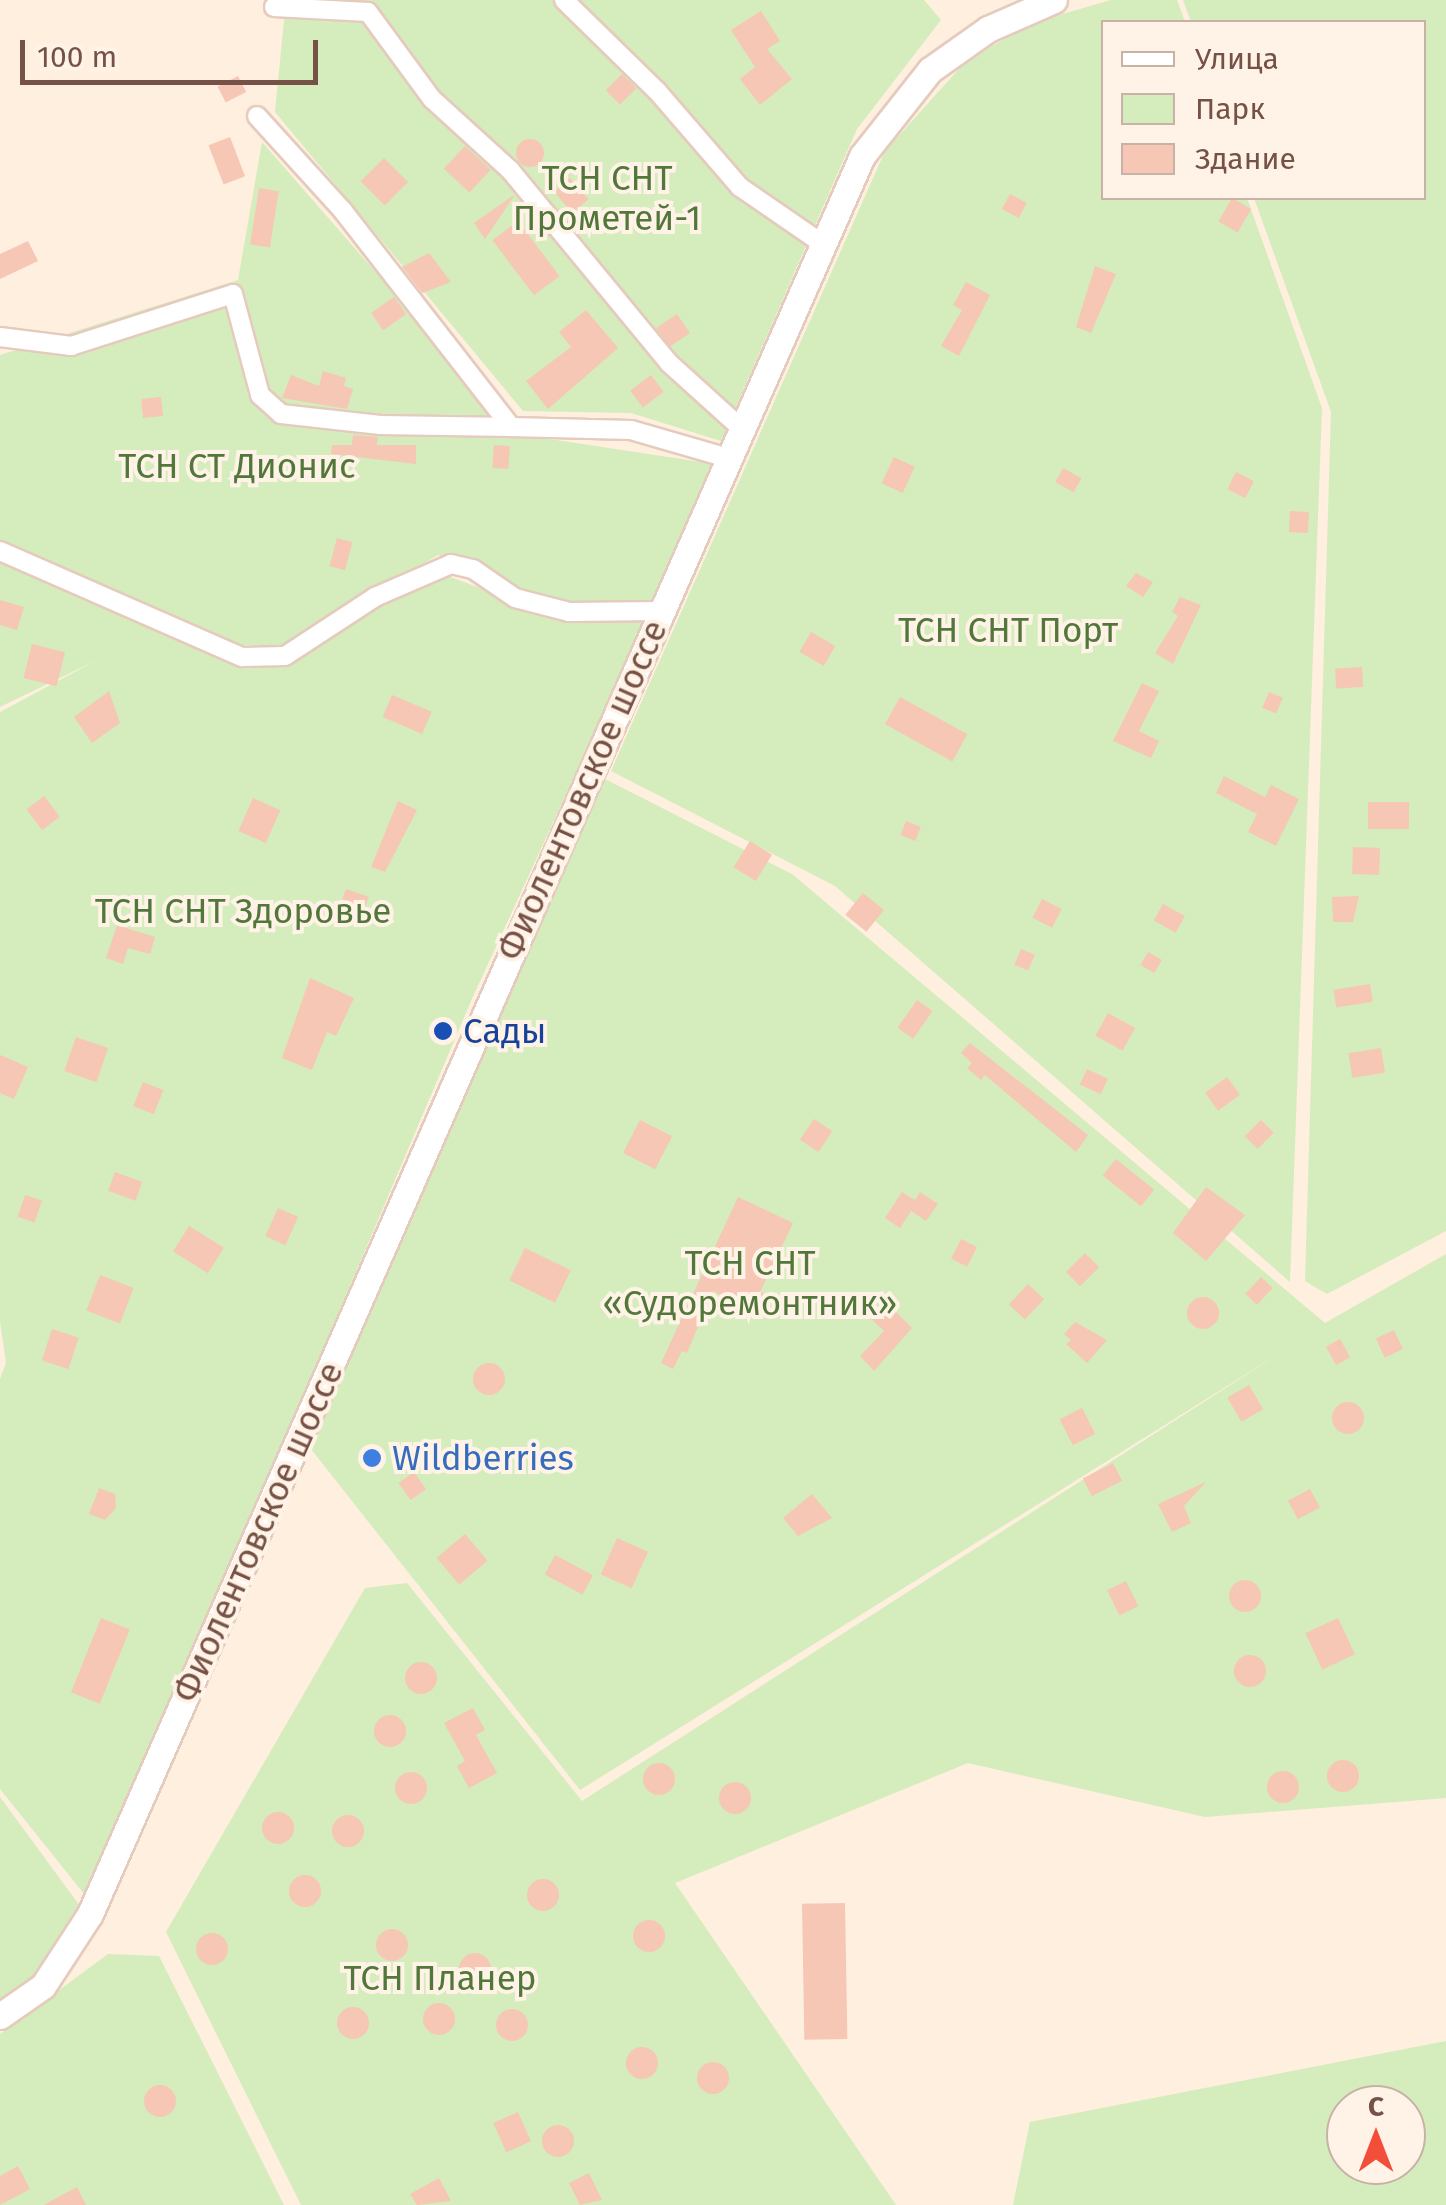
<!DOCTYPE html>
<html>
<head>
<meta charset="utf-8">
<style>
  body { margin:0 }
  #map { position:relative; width:1446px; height:2205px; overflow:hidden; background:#feefdf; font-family:"Fira Sans",sans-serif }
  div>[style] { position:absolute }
  .green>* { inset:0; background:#d5ecbd }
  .building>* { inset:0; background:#f6c7b4; transform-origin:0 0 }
  .round { border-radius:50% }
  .roads { filter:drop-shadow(2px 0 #e5cbbd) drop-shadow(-2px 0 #e5cbbd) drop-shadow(0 2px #e5cbbd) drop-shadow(0 -2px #e5cbbd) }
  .street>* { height:18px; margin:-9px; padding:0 9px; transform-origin:9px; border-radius:9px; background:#fff }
  .secondary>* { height:25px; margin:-12.5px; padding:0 12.5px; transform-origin:12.5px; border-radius:12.5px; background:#fff }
  .dots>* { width:28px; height:28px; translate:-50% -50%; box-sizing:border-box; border:5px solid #fff3e7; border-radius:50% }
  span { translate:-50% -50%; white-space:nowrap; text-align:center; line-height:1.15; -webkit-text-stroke:8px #fff3e7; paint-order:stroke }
  .park-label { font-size:35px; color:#52773a }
  .street-label { font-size:35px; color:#765145 }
  .transit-label { font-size:35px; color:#164399 }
  .left { translate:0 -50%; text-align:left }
  .shop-label { font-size:35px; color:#366cbe }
  .legend { position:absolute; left:1101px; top:20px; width:325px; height:180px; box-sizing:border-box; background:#fff3e7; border:2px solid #c8b2a6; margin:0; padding:12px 18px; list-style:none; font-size:30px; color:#765145 }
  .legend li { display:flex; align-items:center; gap:20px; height:50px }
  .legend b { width:50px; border:2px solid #c8b2a6 }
  .north { position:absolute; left:1326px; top:2085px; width:100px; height:100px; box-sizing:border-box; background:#fff3e7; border:2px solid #c8b2a6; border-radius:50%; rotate:0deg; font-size:28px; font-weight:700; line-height:40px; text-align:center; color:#765145 }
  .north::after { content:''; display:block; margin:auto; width:35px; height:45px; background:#f34e39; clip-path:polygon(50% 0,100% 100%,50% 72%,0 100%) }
  .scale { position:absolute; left:20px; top:40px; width:298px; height:45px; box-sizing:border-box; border:5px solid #765145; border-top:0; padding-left:12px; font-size:30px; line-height:35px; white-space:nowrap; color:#765145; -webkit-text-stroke:8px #fff3e7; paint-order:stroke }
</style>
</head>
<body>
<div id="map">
  <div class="green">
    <div style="clip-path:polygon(286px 0,924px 0,941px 20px,857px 129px,721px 441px,631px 413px,523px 411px,275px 112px)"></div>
    <div style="clip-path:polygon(1111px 0,1177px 0,1185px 22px,1104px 22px,1104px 198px,1247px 198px,1322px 408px,1290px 1282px,835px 886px,611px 771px,885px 151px,966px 61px,1032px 23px)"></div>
    <div style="clip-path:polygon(1183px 0,1446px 0,1446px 1231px,1327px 1294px,1305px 1281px,1331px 412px,1254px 198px,1424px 198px,1424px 22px,1191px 22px)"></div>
    <div style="clip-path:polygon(262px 142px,517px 434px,714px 464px,650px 605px,578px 612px,438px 555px,279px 647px,178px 641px,257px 667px,293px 659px,399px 594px,448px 576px,567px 621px,649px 614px,471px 1001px,89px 1900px,0 1789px,0 1379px,6px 1363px,0 1321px,0 712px,97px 660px,0 707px,0 355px,238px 280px)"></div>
    <div style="clip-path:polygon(603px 778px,792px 874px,1325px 1323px,1446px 1254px,1446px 1798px,1205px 1817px,968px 1763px,675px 1883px,896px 2205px,301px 2205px,166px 1932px,365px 1588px,407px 1583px,582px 1801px,1277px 1355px,580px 1790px,307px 1444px)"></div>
    <div style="clip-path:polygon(0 1797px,80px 1906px,27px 1989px,0 2004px)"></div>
    <div style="clip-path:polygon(108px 1954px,159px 1956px,284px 2205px,0 2205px,0 2034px)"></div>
    <div style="clip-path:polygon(evenodd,1446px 2041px,1446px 2205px,1013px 2205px,1030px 2122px,1446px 2041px,1346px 2105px,1406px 2105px,1406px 2165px,1346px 2165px,1346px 2105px)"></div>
  </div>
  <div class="building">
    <div style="clip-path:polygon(761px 11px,780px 41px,767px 49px,792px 79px,760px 105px,740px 79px,755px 67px,731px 30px)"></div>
    <div style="left:622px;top:74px;width:20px;height:23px;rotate:45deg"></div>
    <div style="left:238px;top:76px;width:18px;height:23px;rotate:63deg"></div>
    <div style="left:230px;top:137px;width:42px;height:23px;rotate:69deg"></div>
    <div class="round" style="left:516px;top:139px;width:28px;height:28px"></div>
    <div style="left:465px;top:146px;width:35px;height:31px;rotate:43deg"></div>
    <div style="left:384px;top:158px;width:34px;height:33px;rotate:45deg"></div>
    <div style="left:570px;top:178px;width:28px;height:21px;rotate:49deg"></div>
    <div style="left:259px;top:188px;width:20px;height:57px;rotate:9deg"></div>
    <div style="left:1010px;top:194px;width:19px;height:17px;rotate:28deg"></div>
    <div style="clip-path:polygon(514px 195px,514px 196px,485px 239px,474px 223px)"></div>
    <div style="left:1232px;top:198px;width:22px;height:27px;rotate:30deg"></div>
    <div style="left:518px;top:221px;width:69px;height:32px;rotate:53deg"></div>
    <div style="clip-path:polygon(28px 241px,38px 261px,0 279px,0 254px)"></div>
    <div style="clip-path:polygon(429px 253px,451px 282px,422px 293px,402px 267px)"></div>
    <div style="clip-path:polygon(1095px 266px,1116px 274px,1091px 333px,1076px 327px)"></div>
    <div style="clip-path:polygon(966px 282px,990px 295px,959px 356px,941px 346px,962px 310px,953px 305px)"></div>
    <div style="left:394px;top:297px;width:21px;height:28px;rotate:55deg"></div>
    <div style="clip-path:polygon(586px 310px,618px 348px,548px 409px,526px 381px,571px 347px,559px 332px)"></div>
    <div style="left:677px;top:314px;width:23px;height:25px;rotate:56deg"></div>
    <div style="clip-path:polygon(323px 371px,346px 378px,344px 386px,353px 389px,347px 409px,282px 398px,291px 375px,319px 386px)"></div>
    <div style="left:651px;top:375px;width:21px;height:26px;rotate:53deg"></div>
    <div style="left:161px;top:397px;width:19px;height:20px;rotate:84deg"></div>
    <div style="clip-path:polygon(353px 435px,378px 437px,377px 445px,416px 445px,416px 464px,331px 454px,332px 445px,352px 445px)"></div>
    <div style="left:494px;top:445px;width:16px;height:23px;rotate:4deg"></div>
    <div style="left:894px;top:457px;width:23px;height:29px;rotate:25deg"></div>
    <div style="left:1063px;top:468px;width:21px;height:16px;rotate:29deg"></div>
    <div style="left:1236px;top:472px;width:20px;height:19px;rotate:27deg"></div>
    <div style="left:1290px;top:511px;width:19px;height:21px;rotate:3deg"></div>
    <div style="left:337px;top:538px;width:16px;height:29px;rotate:15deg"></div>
    <div style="clip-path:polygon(1136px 573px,1153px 582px,1143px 597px,1126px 586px)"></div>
    <div style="clip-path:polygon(1180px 597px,1201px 605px,1173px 664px,1155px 653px,1178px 616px,1172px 612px)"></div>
    <div style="clip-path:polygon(0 600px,24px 607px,17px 630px,0 625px)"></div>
    <div style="left:811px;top:632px;width:28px;height:23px;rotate:30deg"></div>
    <div style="left:32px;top:644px;width:34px;height:35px;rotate:14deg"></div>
    <div style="left:1362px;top:667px;width:20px;height:27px;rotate:87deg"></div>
    <div style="clip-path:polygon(1142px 683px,1159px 691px,1139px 731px,1159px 741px,1151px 758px,1113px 741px)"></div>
    <div style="clip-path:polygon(109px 691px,120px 723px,92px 743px,74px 717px)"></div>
    <div style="left:1269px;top:692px;width:15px;height:17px;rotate:23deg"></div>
    <div style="left:392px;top:695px;width:43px;height:24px;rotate:23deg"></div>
    <div style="left:900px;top:697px;width:77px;height:31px;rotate:29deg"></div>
    <div style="clip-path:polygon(1224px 776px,1265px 797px,1271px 785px,1299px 799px,1276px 846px,1248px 832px,1257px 814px,1216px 793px)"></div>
    <div style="left:44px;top:796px;width:26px;height:22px;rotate:53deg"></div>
    <div style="left:253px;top:798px;width:30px;height:36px;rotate:24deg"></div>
    <div style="clip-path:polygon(398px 801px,417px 810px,385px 872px,371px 867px)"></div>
    <div style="left:1409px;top:802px;width:27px;height:41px;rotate:90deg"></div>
    <div style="left:906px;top:821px;width:16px;height:15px;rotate:22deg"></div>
    <div style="left:750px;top:841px;width:26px;height:31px;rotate:32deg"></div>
    <div style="left:1353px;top:847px;width:27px;height:27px;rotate:2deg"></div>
    <div style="left:346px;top:889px;width:24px;height:24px;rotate:19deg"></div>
    <div style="left:863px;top:893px;width:27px;height:28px;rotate:39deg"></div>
    <div style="clip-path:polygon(1359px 896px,1353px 922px,1333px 922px,1332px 897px)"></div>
    <div style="left:1042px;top:899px;width:22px;height:21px;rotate:27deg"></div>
    <div style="left:1163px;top:904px;width:25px;height:19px;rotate:29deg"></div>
    <div style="clip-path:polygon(117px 925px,155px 937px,150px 954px,128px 948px,123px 964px,106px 958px)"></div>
    <div style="left:1021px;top:949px;width:15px;height:17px;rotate:23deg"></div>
    <div style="left:1148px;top:952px;width:16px;height:15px;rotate:30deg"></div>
    <div style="clip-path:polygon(310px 978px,354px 998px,336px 1036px,327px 1032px,312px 1070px,282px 1058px)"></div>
    <div style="left:1370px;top:984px;width:18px;height:37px;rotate:81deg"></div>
    <div style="left:917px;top:1000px;width:19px;height:34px;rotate:35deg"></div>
    <div style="left:1108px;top:1013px;width:31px;height:26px;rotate:29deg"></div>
    <div style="left:76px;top:1037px;width:34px;height:36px;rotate:19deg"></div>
    <div style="clip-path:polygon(970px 1043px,1088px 1135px,1076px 1152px,985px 1075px,981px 1080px,967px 1068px,972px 1063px,961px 1053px)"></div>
    <div style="left:1381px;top:1048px;width:25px;height:33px;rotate:81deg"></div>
    <div style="clip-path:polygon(0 1055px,28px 1067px,14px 1099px,0 1093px)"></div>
    <div style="left:1087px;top:1069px;width:23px;height:17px;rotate:25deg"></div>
    <div style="left:1227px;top:1077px;width:22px;height:27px;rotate:54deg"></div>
    <div style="left:143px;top:1082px;width:22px;height:26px;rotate:22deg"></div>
    <div style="left:814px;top:1119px;width:22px;height:25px;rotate:34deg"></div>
    <div style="left:640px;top:1120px;width:36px;height:37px;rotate:27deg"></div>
    <div style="left:1261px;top:1120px;width:18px;height:23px;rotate:45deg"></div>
    <div style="left:1116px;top:1159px;width:49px;height:21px;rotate:39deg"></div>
    <div style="left:115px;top:1172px;width:29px;height:20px;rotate:20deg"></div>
    <div style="clip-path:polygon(1206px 1187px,1245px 1215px,1206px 1261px,1173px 1233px)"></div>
    <div style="clip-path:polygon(902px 1192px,915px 1200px,920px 1192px,938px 1204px,926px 1221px,911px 1211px,900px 1228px,885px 1218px)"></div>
    <div style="left:25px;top:1195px;width:18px;height:23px;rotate:19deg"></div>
    <div style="clip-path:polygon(738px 1197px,793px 1223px,760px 1292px,773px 1299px,764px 1317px,713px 1291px,687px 1353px,682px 1351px,673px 1369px,661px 1363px)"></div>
    <div style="left:278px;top:1208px;width:22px;height:31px;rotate:24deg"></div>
    <div style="left:189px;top:1226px;width:41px;height:30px;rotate:32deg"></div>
    <div style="left:961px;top:1239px;width:18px;height:22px;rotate:27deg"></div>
    <div style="left:525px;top:1248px;width:51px;height:36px;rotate:26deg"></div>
    <div style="left:1085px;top:1253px;width:20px;height:27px;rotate:45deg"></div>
    <div style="left:100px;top:1275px;width:36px;height:38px;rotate:21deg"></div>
    <div style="left:1261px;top:1277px;width:16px;height:23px;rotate:43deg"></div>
    <div style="left:1028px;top:1284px;width:22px;height:28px;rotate:43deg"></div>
    <div class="round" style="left:1187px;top:1297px;width:32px;height:32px"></div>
    <div style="clip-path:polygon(885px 1301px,912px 1328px,874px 1371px,860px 1356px,884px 1331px,869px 1317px)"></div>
    <div style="clip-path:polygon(1075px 1322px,1107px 1340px,1087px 1363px,1066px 1344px,1071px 1340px,1064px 1334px)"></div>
    <div style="left:52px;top:1329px;width:28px;height:33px;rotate:18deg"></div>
    <div style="left:1394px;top:1330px;width:21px;height:20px;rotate:65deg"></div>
    <div style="left:1340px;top:1339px;width:21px;height:16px;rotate:61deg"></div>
    <div class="round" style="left:473px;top:1363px;width:32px;height:32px"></div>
    <div style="left:1249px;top:1385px;width:28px;height:25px;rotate:60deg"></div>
    <div class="round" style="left:1332px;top:1402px;width:32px;height:32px"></div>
    <div style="left:1082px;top:1408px;width:29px;height:25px;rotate:63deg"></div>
    <div style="left:1113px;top:1463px;width:20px;height:34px;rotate:63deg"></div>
    <div style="left:414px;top:1472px;width:21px;height:19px;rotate:55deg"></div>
    <div style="clip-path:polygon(1206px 1482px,1184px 1506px,1191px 1523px,1172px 1532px,1158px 1504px)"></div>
    <div style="clip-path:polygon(99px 1488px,115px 1494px,116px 1508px,105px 1520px,89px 1514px)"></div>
    <div style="left:1310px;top:1489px;width:21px;height:25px;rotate:62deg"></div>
    <div style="clip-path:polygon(812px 1494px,832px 1518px,798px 1536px,783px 1518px)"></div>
    <div style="left:465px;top:1534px;width:35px;height:37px;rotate:50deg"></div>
    <div style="left:617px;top:1538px;width:34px;height:40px;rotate:24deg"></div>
    <div style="left:555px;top:1555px;width:43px;height:22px;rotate:28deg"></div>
    <div class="round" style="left:1229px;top:1580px;width:32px;height:32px"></div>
    <div style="left:1126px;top:1581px;width:28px;height:21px;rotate:64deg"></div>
    <div style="left:101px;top:1618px;width:31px;height:80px;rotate:22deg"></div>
    <div style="left:1338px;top:1618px;width:40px;height:36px;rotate:65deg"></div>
    <div class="round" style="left:1234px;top:1655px;width:32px;height:32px"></div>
    <div class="round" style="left:405px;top:1662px;width:32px;height:32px"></div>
    <div style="clip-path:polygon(473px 1708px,485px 1730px,476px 1735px,497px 1773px,469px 1788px,457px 1766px,465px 1761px,444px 1723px)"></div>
    <div class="round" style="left:374px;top:1715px;width:32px;height:32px"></div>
    <div class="round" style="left:1327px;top:1760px;width:32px;height:32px"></div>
    <div class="round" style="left:643px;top:1763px;width:32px;height:32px"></div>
    <div class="round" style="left:1267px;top:1771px;width:32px;height:32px"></div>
    <div class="round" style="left:395px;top:1772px;width:32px;height:32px"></div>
    <div class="round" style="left:719px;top:1782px;width:32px;height:32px"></div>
    <div class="round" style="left:262px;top:1812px;width:32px;height:32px"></div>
    <div class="round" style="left:332px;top:1815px;width:32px;height:32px"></div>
    <div class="round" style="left:289px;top:1875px;width:32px;height:32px"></div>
    <div class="round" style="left:527px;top:1879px;width:32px;height:32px"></div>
    <div style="left:845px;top:1903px;width:136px;height:43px;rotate:89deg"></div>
    <div class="round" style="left:633px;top:1920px;width:32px;height:32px"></div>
    <div class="round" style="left:376px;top:1929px;width:32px;height:32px"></div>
    <div class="round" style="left:196px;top:1933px;width:32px;height:32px"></div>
    <div class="round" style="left:459px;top:1953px;width:32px;height:32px"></div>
    <div class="round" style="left:423px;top:2003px;width:32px;height:32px"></div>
    <div class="round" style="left:337px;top:2007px;width:32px;height:32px"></div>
    <div class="round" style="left:496px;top:2009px;width:32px;height:32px"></div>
    <div class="round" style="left:626px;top:2047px;width:32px;height:32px"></div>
    <div class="round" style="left:697px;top:2062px;width:32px;height:32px"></div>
    <div class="round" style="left:144px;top:2085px;width:32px;height:32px"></div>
    <div style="left:518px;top:2112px;width:32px;height:27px;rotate:66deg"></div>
    <div class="round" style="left:542px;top:2125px;width:32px;height:32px"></div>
    <div style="clip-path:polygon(18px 2166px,30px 2189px,0 2205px,0 2176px)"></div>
    <div style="clip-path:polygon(589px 2173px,602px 2200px,580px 2205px,569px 2183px)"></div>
    <div style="clip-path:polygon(439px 2178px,451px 2201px,417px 2205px,410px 2194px)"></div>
    <div style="clip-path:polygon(77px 2187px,86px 2205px,44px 2205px)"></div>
  </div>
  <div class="roads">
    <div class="street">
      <div style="left:564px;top:0;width:130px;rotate:44.4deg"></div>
      <div style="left:657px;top:91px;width:127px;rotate:49.2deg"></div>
      <div style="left:740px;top:187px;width:101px;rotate:34.5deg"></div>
      <div style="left:274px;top:7px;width:94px;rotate:3deg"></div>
      <div style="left:368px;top:12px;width:108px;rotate:53.7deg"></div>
      <div style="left:432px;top:99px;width:105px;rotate:42.3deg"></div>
      <div style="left:510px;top:170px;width:250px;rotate:50.5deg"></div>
      <div style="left:669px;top:363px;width:97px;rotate:42.1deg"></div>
      <div style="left:257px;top:116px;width:128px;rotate:47.8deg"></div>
      <div style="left:343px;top:211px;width:274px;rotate:52.1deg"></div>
      <div style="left:511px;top:427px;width:120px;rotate:1.4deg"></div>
      <div style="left:631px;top:430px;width:101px;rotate:16.1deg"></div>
      <div style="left:0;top:337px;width:72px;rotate:7.2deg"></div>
      <div style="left:71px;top:346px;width:170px;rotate:-17.8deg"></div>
      <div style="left:233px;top:294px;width:105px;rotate:75deg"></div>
      <div style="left:260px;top:395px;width:28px;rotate:42deg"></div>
      <div style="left:281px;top:414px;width:100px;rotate:6.3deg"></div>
      <div style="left:380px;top:425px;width:131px;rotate:0.9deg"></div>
      <div style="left:0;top:551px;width:264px;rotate:23.7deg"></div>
      <div style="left:242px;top:657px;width:43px;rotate:-1.3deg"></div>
      <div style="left:285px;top:656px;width:108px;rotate:-33.2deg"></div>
      <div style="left:375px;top:597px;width:83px;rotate:-23.5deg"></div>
      <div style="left:451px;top:564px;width:23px;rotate:13deg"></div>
      <div style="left:473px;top:569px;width:51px;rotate:34.6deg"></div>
      <div style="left:515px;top:598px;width:56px;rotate:14.5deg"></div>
      <div style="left:569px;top:612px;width:92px;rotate:-0.6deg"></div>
    </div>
    <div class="secondary">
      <div style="left:0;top:2016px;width:52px;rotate:-34.9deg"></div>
      <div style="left:43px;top:1986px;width:86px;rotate:-56.9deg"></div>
      <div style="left:90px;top:1914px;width:1920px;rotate:-66.29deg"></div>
      <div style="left:862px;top:156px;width:110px;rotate:-51.7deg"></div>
      <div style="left:930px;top:70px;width:71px;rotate:-35.3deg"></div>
      <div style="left:988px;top:29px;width:72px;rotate:-23.7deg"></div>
    </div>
  </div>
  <div class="dots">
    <div style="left:443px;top:1031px;background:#1a4fb4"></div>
    <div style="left:372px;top:1458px;background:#3f7fe0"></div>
  </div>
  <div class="park-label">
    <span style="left:607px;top:198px">ТСН СНТ<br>Прометей-1</span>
    <span style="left:237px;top:466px">ТСН СТ Дионис</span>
    <span style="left:1008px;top:630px">ТСН СНТ Порт</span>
    <span style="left:243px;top:911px">ТСН СНТ Здоровье</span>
    <span style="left:750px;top:1283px">ТСН СНТ<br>«Судоремонтник»</span>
    <span style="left:440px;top:1978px">ТСН Планер</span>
  </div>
  <div class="street-label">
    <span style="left:582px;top:790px;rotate:-66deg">Фиолентовское шоссе</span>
    <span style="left:258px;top:1532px;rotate:-66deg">Фиолентовское шоссе</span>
  </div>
  <div class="transit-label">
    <span class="left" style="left:463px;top:1031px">Сады</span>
  </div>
  <div class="shop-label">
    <span class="left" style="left:392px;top:1458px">Wildberries</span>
  </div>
  <ul class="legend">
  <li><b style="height:12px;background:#fff"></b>Улица</li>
  <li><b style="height:28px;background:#d5ecbd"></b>Парк</li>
  <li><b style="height:28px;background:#f6c7b4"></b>Здание</li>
  </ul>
  <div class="north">С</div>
  <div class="scale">100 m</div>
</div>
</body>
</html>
